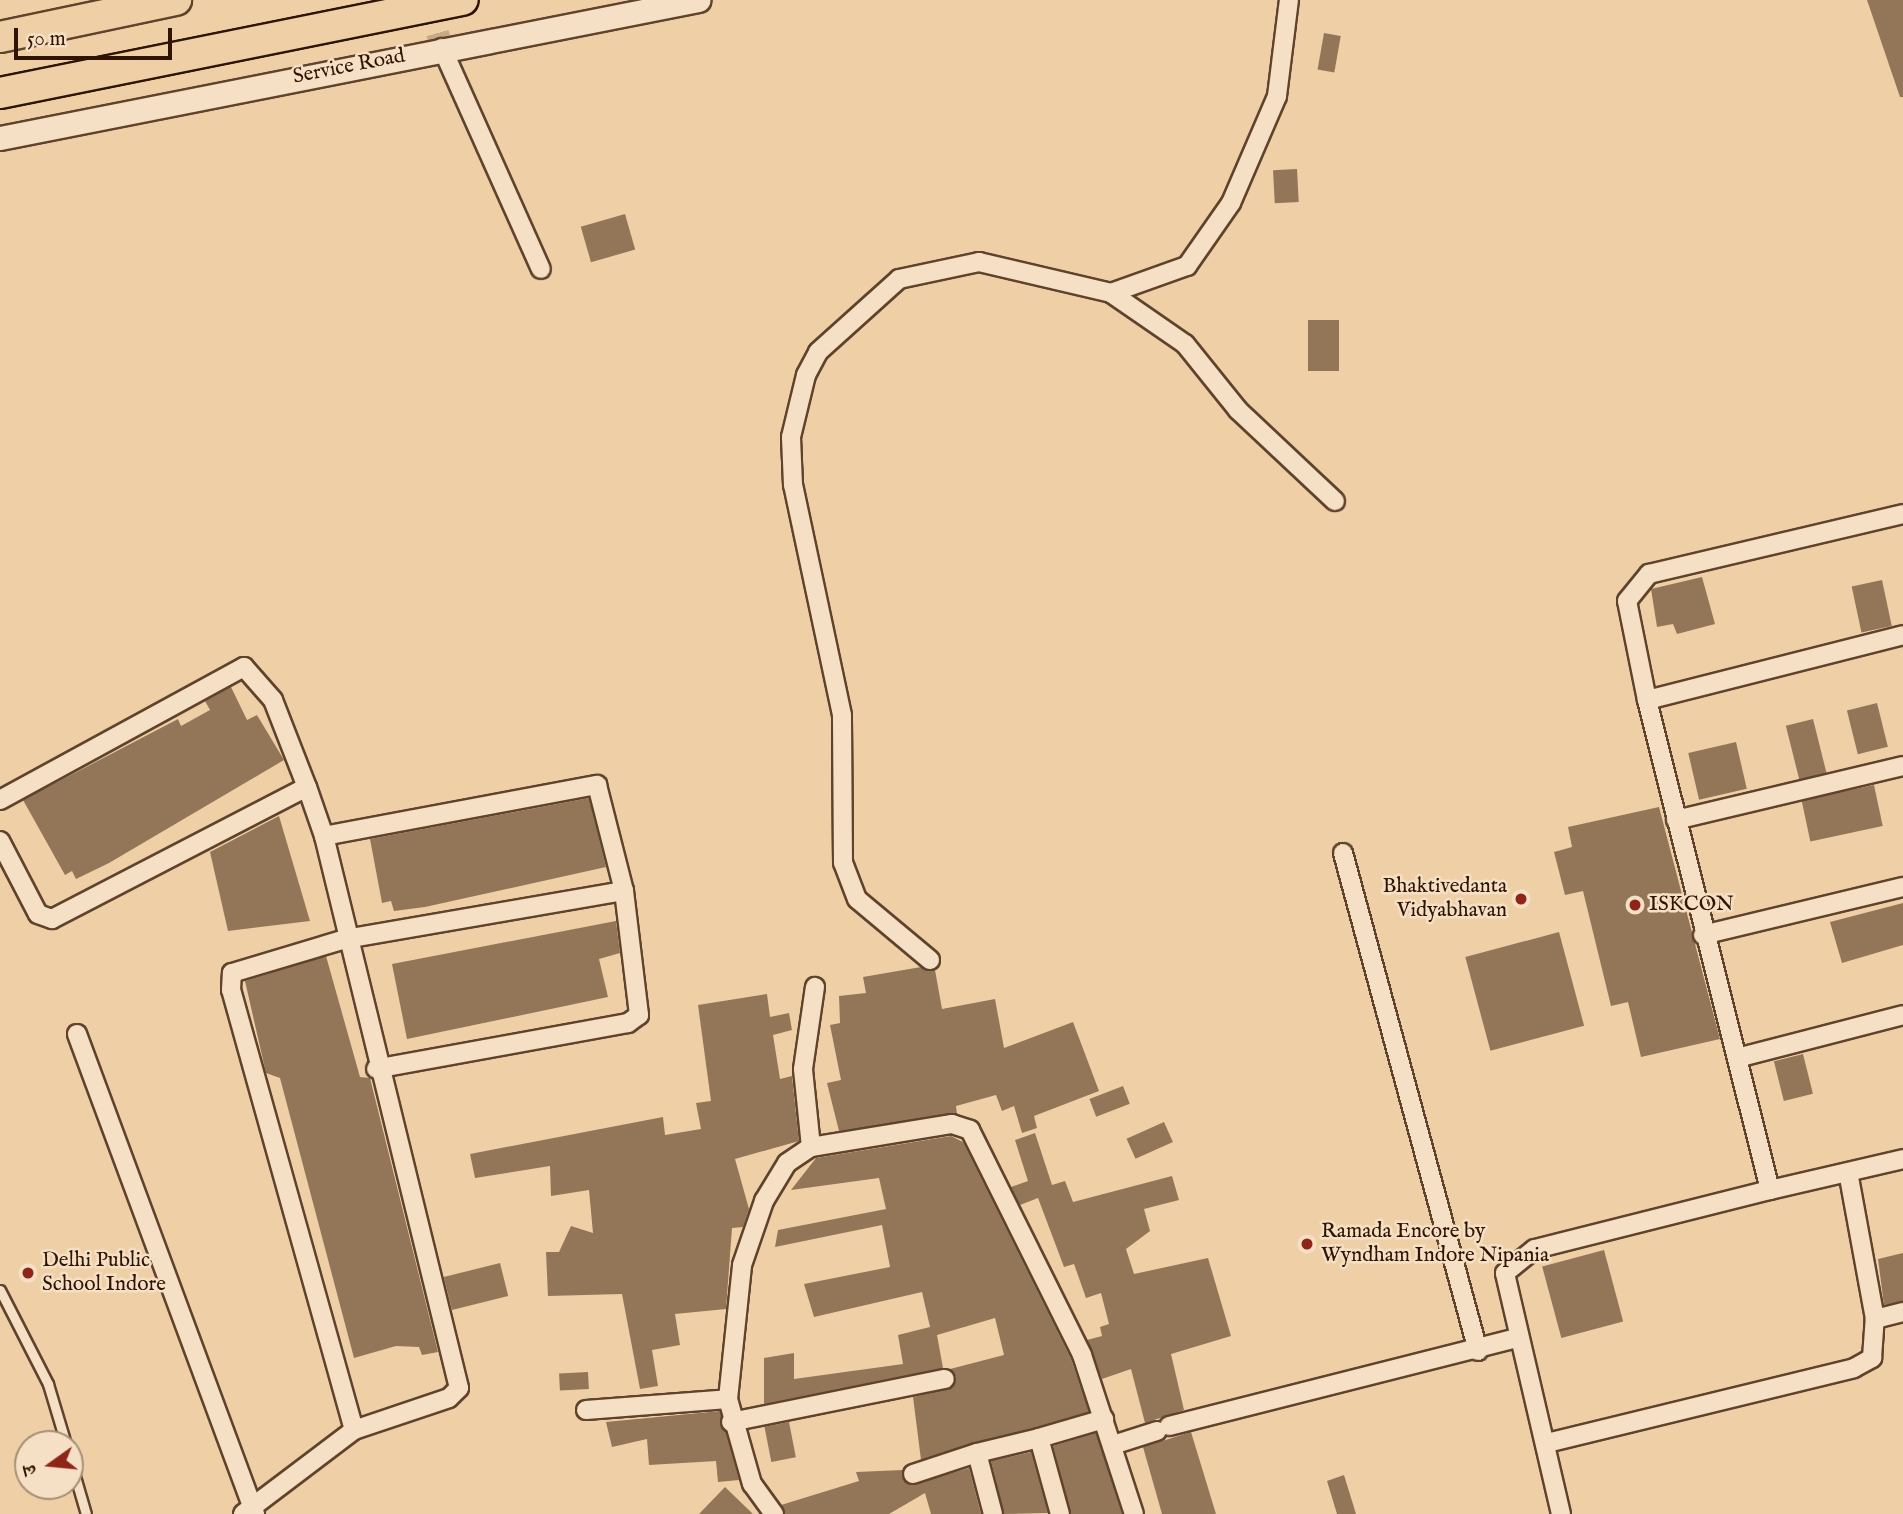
<!DOCTYPE html>
<html>
<head>
<meta charset="utf-8">
<style>
  body { margin:0 }
  #map { position:relative; width:1903px; height:1514px; overflow:hidden; background:#efd0a6; font-family:"IM FELL English","Noto Serif Devanagari",serif }
  div>[style] { position:absolute }
  .building>* { inset:0; background:#937658; transform-origin:0 0 }
  .tertiary-tunnel>* { height:23px; margin-top:-11.5px; transform-origin:0; background:repeating-linear-gradient(90deg,#c9aa85 0 23px,transparent 0 34px) }
  .roads { filter:drop-shadow(2px 0 #60432c) drop-shadow(-2px 0 #60432c) drop-shadow(0 2px #60432c) drop-shadow(0 -2px #60432c) }
  .service>* { height:9px; margin:-4.5px; padding:0 4.5px; transform-origin:4.5px; border-radius:4.5px; background:#f5e0c5 }
  .minor>* { height:18px; margin:-9px; padding:0 9px; transform-origin:9px; border-radius:9px; background:#f5e0c5 }
  .tertiary>* { height:23px; margin:-11.5px; padding:0 11.5px; transform-origin:11.5px; border-radius:11.5px; background:#f5e0c5 }
  .trunk>* { height:30px; margin:-15px; padding:0 15px; transform-origin:15px; border-radius:15px; background:#efd0a6 }
  .bridges { filter:drop-shadow(2px 0 #301403) drop-shadow(-2px 0 #301403) drop-shadow(0 2px #301403) drop-shadow(0 -2px #301403) }
  .trunk-bridge>* { height:30px; margin:-15px; padding:0 15px; transform-origin:15px; border-radius:15px; background:#efd0a6 }
  .dots>* { width:19px; height:19px; translate:-50% -50%; box-sizing:border-box; border:4px solid #f5e0c5; border-radius:50% }
  span { translate:-50% -50%; white-space:nowrap; text-align:center; line-height:1.15; -webkit-text-stroke:5px #f5e0c5; paint-order:stroke }
  .street-label { font-size:21px; color:#301403 }
  .poi-label { font-size:21px; color:#301403 }
  .right { translate:-100% -50%; text-align:right }
  .left { translate:0 -50%; text-align:left }
  .north { position:absolute; left:14px; top:1430px; width:70px; height:70px; box-sizing:border-box; background:#f5e0c5; border:2px solid #a68e77; border-radius:50%; rotate:255deg; font-size:19px; font-weight:700; line-height:28px; text-align:center; color:#301403 }
  .north::after { content:''; display:block; margin:auto; width:24px; height:32px; background:#8f2418; clip-path:polygon(50% 0,100% 100%,50% 72%,0 100%) }
  .scale { position:absolute; left:14px; top:28px; width:158px; height:32px; box-sizing:border-box; border:4px solid #301403; border-top:0; padding-left:9px; font-size:21px; line-height:24px; white-space:nowrap; color:#301403; -webkit-text-stroke:5px #f5e0c5; paint-order:stroke }
</style>
</head>
<body>
<div id="map">
  <div class="building">
    <div style="clip-path:polygon(1867px 0,1903px 0,1903px 97px,1900px 97px)"></div>
    <div style="left:1324px;top:33px;width:17px;height:37px;rotate:10deg"></div>
    <div style="left:1297px;top:169px;width:33px;height:24px;rotate:87deg"></div>
    <div style="left:625px;top:214px;width:37px;height:46px;rotate:74deg"></div>
    <div style="left:1308px;top:320px;width:31px;height:51px"></div>
    <div style="clip-path:polygon(1702px 577px,1715px 624px,1677px 634px,1673px 624px,1657px 627px,1651px 589px)"></div>
    <div style="left:1882px;top:580px;width:47px;height:31px;rotate:78deg"></div>
    <div style="clip-path:polygon(231px 687px,247px 720px,257px 715px,284px 760px,109px 863px,76px 879px,72px 871px,65px 875px,23px 800px,178px 719px,181px 726px,210px 710px,205px 701px)"></div>
    <div style="left:1877px;top:703px;width:45px;height:31px;rotate:76deg"></div>
    <div style="left:1813px;top:719px;width:56px;height:28px;rotate:76deg"></div>
    <div style="left:1736px;top:742px;width:48px;height:49px;rotate:77deg"></div>
    <div style="left:1874px;top:785px;width:42px;height:74px;rotate:78deg"></div>
    <div style="clip-path:polygon(589px 798px,606px 867px,425px 907px,394px 911px,391px 901px,382px 903px,370px 839px)"></div>
    <div style="clip-path:polygon(1659px 807px,1720px 1039px,1641px 1057px,1628px 1002px,1611px 1006px,1583px 891px,1565px 895px,1554px 852px,1572px 847px,1568px 827px)"></div>
    <div style="clip-path:polygon(279px 816px,310px 921px,228px 931px,210px 852px)"></div>
    <div style="clip-path:polygon(1903px 903px,1903px 945px,1842px 963px,1830px 922px)"></div>
    <div style="clip-path:polygon(616px 921px,620px 953px,599px 959px,608px 997px,407px 1039px,392px 964px)"></div>
    <div style="left:1559px;top:932px;width:97px;height:97px;rotate:75deg"></div>
    <div style="clip-path:polygon(326px 956px,360px 1077px,370px 1078px,438px 1352px,422px 1355px,419px 1347px,396px 1346px,354px 1358px,280px 1078px,266px 1073px,245px 981px)"></div>
    <div style="clip-path:polygon(921px 967px,935px 970px,942px 1009px,995px 999px,1004px 1048px,1073px 1022px,1099px 1091px,1034px 1116px,1037px 1128px,1022px 1133px,1014px 1106px,1002px 1111px,996px 1095px,956px 1106px,957px 1114px,839px 1131px,827px 1083px,841px 1080px,830px 1025px,840px 1023px,839px 996px,866px 993px,863px 977px)"></div>
    <div style="clip-path:polygon(767px 994px,770px 1017px,789px 1013px,792px 1030px,773px 1035px,780px 1079px,792px 1076px,799px 1141px,735px 1159px,749px 1209px,743px 1227px,732px 1228px,726px 1309px,675px 1314px,680px 1345px,652px 1350px,658px 1386px,640px 1389px,622px 1294px,548px 1296px,546px 1252px,559px 1252px,571px 1226px,593px 1233px,589px 1190px,551px 1196px,550px 1166px,475px 1178px,470px 1154px,663px 1117px,665px 1135px,701px 1129px,696px 1103px,711px 1101px,698px 1005px)"></div>
    <div style="left:1803px;top:1054px;width:41px;height:30px;rotate:76deg"></div>
    <div style="left:1123px;top:1086px;width:19px;height:36px;rotate:69deg"></div>
    <div style="left:1164px;top:1122px;width:22px;height:41px;rotate:66deg"></div>
    <div style="clip-path:polygon(1035px 1133px,1052px 1185px,1065px 1181px,1073px 1202px,1172px 1176px,1179px 1200px,1144px 1209px,1150px 1231px,1126px 1249px,1134px 1274px,1208px 1258px,1231px 1336px,1171px 1354px,1184px 1410px,1145px 1423px,1131px 1369px,1102px 1379px,1087px 1340px,1102px 1336px,1100px 1327px,1109px 1324px,1101px 1293px,1086px 1298px,1074px 1264px,1064px 1267px,1038px 1198px,1020px 1205px,1011px 1187px,1028px 1181px,1015px 1140px)"></div>
    <div style="clip-path:polygon(951px 1136px,963px 1142px,1071px 1359px,1089px 1412px,921px 1460px,913px 1397px,952px 1388px,956px 1377px,950px 1369px,1004px 1355px,995px 1318px,937px 1335px,943px 1368px,764px 1404px,764px 1358px,794px 1353px,794px 1379px,903px 1364px,898px 1335px,930px 1327px,922px 1292px,814px 1317px,804px 1284px,890px 1267px,882px 1225px,775px 1247px,778px 1230px,886px 1209px,879px 1178px,791px 1190px,816px 1158px)"></div>
    <div style="left:1604px;top:1250px;width:74px;height:64px;rotate:75deg"></div>
    <div style="clip-path:polygon(1903px 1253px,1903px 1301px,1884px 1305px,1878px 1259px)"></div>
    <div style="left:500px;top:1263px;width:34px;height:58px;rotate:76deg"></div>
    <div style="left:588px;top:1372px;width:17px;height:29px;rotate:87deg"></div>
    <div style="clip-path:polygon(720px 1411px,739px 1480px,718px 1482px,716px 1461px,649px 1465px,647px 1439px,612px 1447px,606px 1422px)"></div>
    <div style="left:789px;top:1422px;width:36px;height:25px;rotate:79deg"></div>
    <div style="clip-path:polygon(1191px 1432px,1216px 1514px,1162px 1514px,1143px 1447px)"></div>
    <div style="clip-path:polygon(1096px 1433px,1122px 1514px,1071px 1514px,1053px 1446px)"></div>
    <div style="clip-path:polygon(1031px 1452px,1048px 1513px,1004px 1514px,991px 1461px)"></div>
    <div style="clip-path:polygon(969px 1468px,981px 1514px,931px 1514px,925px 1493px,889px 1514px,785px 1514px,781px 1505px,859px 1481px,856px 1472px,903px 1470px,911px 1485px)"></div>
    <div style="clip-path:polygon(1344px 1475px,1356px 1514px,1337px 1514px,1327px 1481px)"></div>
    <div style="clip-path:polygon(725px 1487px,753px 1514px,699px 1514px)"></div>
  </div>
  <div class="tertiary-tunnel">
    <div style="left:428px;top:0;width:50px;rotate:73.7deg"></div>
  </div>
  <div class="roads">
    <div class="service">
      <div style="left:0;top:1290px;width:106px;rotate:62.9deg"></div>
      <div style="left:48px;top:1384px;width:63px;rotate:73.3deg"></div>
      <div style="left:70px;top:1459px;width:57px;rotate:73.8deg"></div>
    </div>
    <div class="minor">
      <div style="left:442px;top:48px;width:242px;rotate:65.9deg"></div>
      <div style="left:1111px;top:293px;width:90px;rotate:34.6deg"></div>
      <div style="left:1185px;top:344px;width:85px;rotate:51.2deg"></div>
      <div style="left:1238px;top:410px;width:133px;rotate:43.2deg"></div>
      <div style="left:1647px;top:700px;width:101px;rotate:-101.4deg"></div>
      <div style="left:1627px;top:601px;width:35px;rotate:-51deg"></div>
      <div style="left:1649px;top:574px;width:261px;rotate:-13.3deg"></div>
      <div style="left:0;top:800px;width:278px;rotate:-28.6deg"></div>
      <div style="left:244px;top:667px;width:44px;rotate:48.7deg"></div>
      <div style="left:273px;top:700px;width:93px;rotate:68.7deg"></div>
      <div style="left:1676px;top:820px;width:233px;rotate:-13.4deg"></div>
      <div style="left:0;top:841px;width:82px;rotate:62.5deg"></div>
      <div style="left:38px;top:914px;width:15px;rotate:20deg"></div>
      <div style="left:52px;top:919px;width:287px;rotate:-27.4deg"></div>
      <div style="left:307px;top:787px;width:52px;rotate:70.9deg"></div>
      <div style="left:324px;top:836px;width:278px;rotate:-10.6deg"></div>
      <div style="left:597px;top:785px;width:109px;rotate:75.7deg"></div>
      <div style="left:624px;top:891px;width:125px;rotate:83.1deg"></div>
      <div style="left:639px;top:1015px;width:14px;rotate:144deg"></div>
      <div style="left:628px;top:1023px;width:256px;rotate:169.7deg"></div>
      <div style="left:1343px;top:853px;width:516px;rotate:74.83deg"></div>
      <div style="left:1703px;top:935px;width:206px;rotate:-13.5deg"></div>
      <div style="left:930px;top:960px;width:95px;rotate:-140.1deg"></div>
      <div style="left:857px;top:899px;width:39px;rotate:-111deg"></div>
      <div style="left:843px;top:863px;width:148px;rotate:-90.4deg"></div>
      <div style="left:842px;top:715px;width:235px;rotate:-102deg"></div>
      <div style="left:793px;top:485px;width:48px;rotate:-92.4deg"></div>
      <div style="left:791px;top:437px;width:64px;rotate:-76.4deg"></div>
      <div style="left:806px;top:375px;width:26px;rotate:-62deg"></div>
      <div style="left:818px;top:352px;width:109px;rotate:-42deg"></div>
      <div style="left:899px;top:279px;width:82px;rotate:-12deg"></div>
      <div style="left:979px;top:262px;width:136px;rotate:13.2deg"></div>
      <div style="left:1111px;top:293px;width:81px;rotate:-19.6deg"></div>
      <div style="left:1187px;top:266px;width:77px;rotate:-55.1deg"></div>
      <div style="left:1231px;top:203px;width:116px;rotate:-66.7deg"></div>
      <div style="left:1277px;top:96px;width:97px;rotate:-82.9deg"></div>
      <div style="left:77px;top:1034px;width:512px;rotate:69.65deg"></div>
      <div style="left:1737px;top:1058px;width:171px;rotate:-14.5deg"></div>
      <div style="left:811px;top:1147px;width:78px;rotate:-95.9deg"></div>
      <div style="left:803px;top:1069px;width:83px;rotate:-81.7deg"></div>
      <div style="left:1770px;top:1190px;width:137px;rotate:-13.1deg"></div>
      <div style="left:1875px;top:1319px;width:29px;rotate:-14deg"></div>
      <div style="left:586px;top:1410px;width:142px;rotate:-4.4deg"></div>
      <div style="left:731px;top:1422px;width:218px;rotate:-11.4deg"></div>
      <div style="left:1169px;top:1426px;width:360px;rotate:-14.2deg"></div>
      <div style="left:354px;top:1430px;width:457px;rotate:-105.6deg"></div>
      <div style="left:231px;top:990px;width:17px;rotate:-87deg"></div>
      <div style="left:232px;top:973px;width:118px;rotate:-16.7deg"></div>
      <div style="left:345px;top:939px;width:283px;rotate:-9.8deg"></div>
      <div style="left:1039px;top:1438px;width:68px;rotate:-16.3deg"></div>
      <div style="left:1547px;top:1443px;width:316px;rotate:-13.7deg"></div>
      <div style="left:1854px;top:1368px;width:21px;rotate:-29deg"></div>
      <div style="left:1872px;top:1358px;width:39px;rotate:-86deg"></div>
      <div style="left:1875px;top:1319px;width:149px;rotate:-100.4deg"></div>
      <div style="left:1113px;top:1445px;width:46px;rotate:-17.7deg"></div>
      <div style="left:913px;top:1474px;width:67px;rotate:-18.2deg"></div>
      <div style="left:243px;top:1514px;width:139px;rotate:-37.1deg"></div>
      <div style="left:354px;top:1430px;width:100px;rotate:-18.6deg"></div>
      <div style="left:449px;top:1398px;width:14px;rotate:-45deg"></div>
      <div style="left:459px;top:1388px;width:568px;rotate:-103.74deg"></div>
      <div style="left:774px;top:1514px;width:37px;rotate:-126deg"></div>
      <div style="left:752px;top:1484px;width:88px;rotate:-105.8deg"></div>
      <div style="left:728px;top:1399px;width:135px;rotate:-84deg"></div>
      <div style="left:742px;top:1265px;width:68px;rotate:-71deg"></div>
      <div style="left:764px;top:1201px;width:44px;rotate:-58.8deg"></div>
      <div style="left:787px;top:1163px;width:29px;rotate:-34deg"></div>
      <div style="left:811px;top:1147px;width:143px;rotate:-9.3deg"></div>
      <div style="left:952px;top:1124px;width:19px;rotate:18deg"></div>
      <div style="left:970px;top:1130px;width:251px;rotate:63.5deg"></div>
      <div style="left:1082px;top:1355px;width:167px;rotate:71.9deg"></div>
      <div style="left:993px;top:1514px;width:63px;rotate:-104.7deg"></div>
      <div style="left:977px;top:1453px;width:64px;rotate:-13.6deg"></div>
      <div style="left:1039px;top:1438px;width:79px;rotate:74.6deg"></div>
      <div style="left:1561px;top:1514px;width:247px;rotate:-103.1deg"></div>
      <div style="left:1505px;top:1273px;width:38px;rotate:-39deg"></div>
      <div style="left:1535px;top:1249px;width:242px;rotate:-14.1deg"></div>
      <div style="left:1770px;top:1190px;width:505px;rotate:-104.09deg"></div>
      <div style="left:1647px;top:700px;width:264px;rotate:-14.2deg"></div>
    </div>
    <div class="tertiary">
      <div style="left:0;top:138px;width:712px;rotate:-11.18deg"></div>
    </div>
    <div class="trunk">
      <div style="left:0;top:37px;width:180px;rotate:-11.9deg"></div>
    </div>
  </div>
  <div class="bridges">
    <div class="trunk-bridge">
      <div style="left:0;top:93px;width:472px;rotate:-11.4deg"></div>
    </div>
  </div>
  <div class="dots">
    <div style="left:1521px;top:899px;background:#8f2418"></div>
    <div style="left:1635px;top:905px;background:#8f2418"></div>
    <div style="left:1307px;top:1244px;background:#8f2418"></div>
    <div style="left:28px;top:1273px;background:#8f2418"></div>
  </div>
  <div class="street-label">
    <span style="left:349px;top:67px;rotate:-11deg">Service Road</span>
  </div>
  <div class="poi-label">
    <span class="right" style="left:1507px;top:899px">Bhaktivedanta<br>Vidyabhavan</span>
    <span class="left" style="left:1649px;top:905px">ISKCON</span>
    <span class="left" style="left:1321px;top:1244px">Ramada Encore by<br>Wyndham Indore Nipania</span>
    <span class="left" style="left:42px;top:1273px">Delhi Public<br>School Indore</span>
  </div>
  <div class="north">उ</div>
  <div class="scale">50 m</div>
</div>
</body>
</html>
